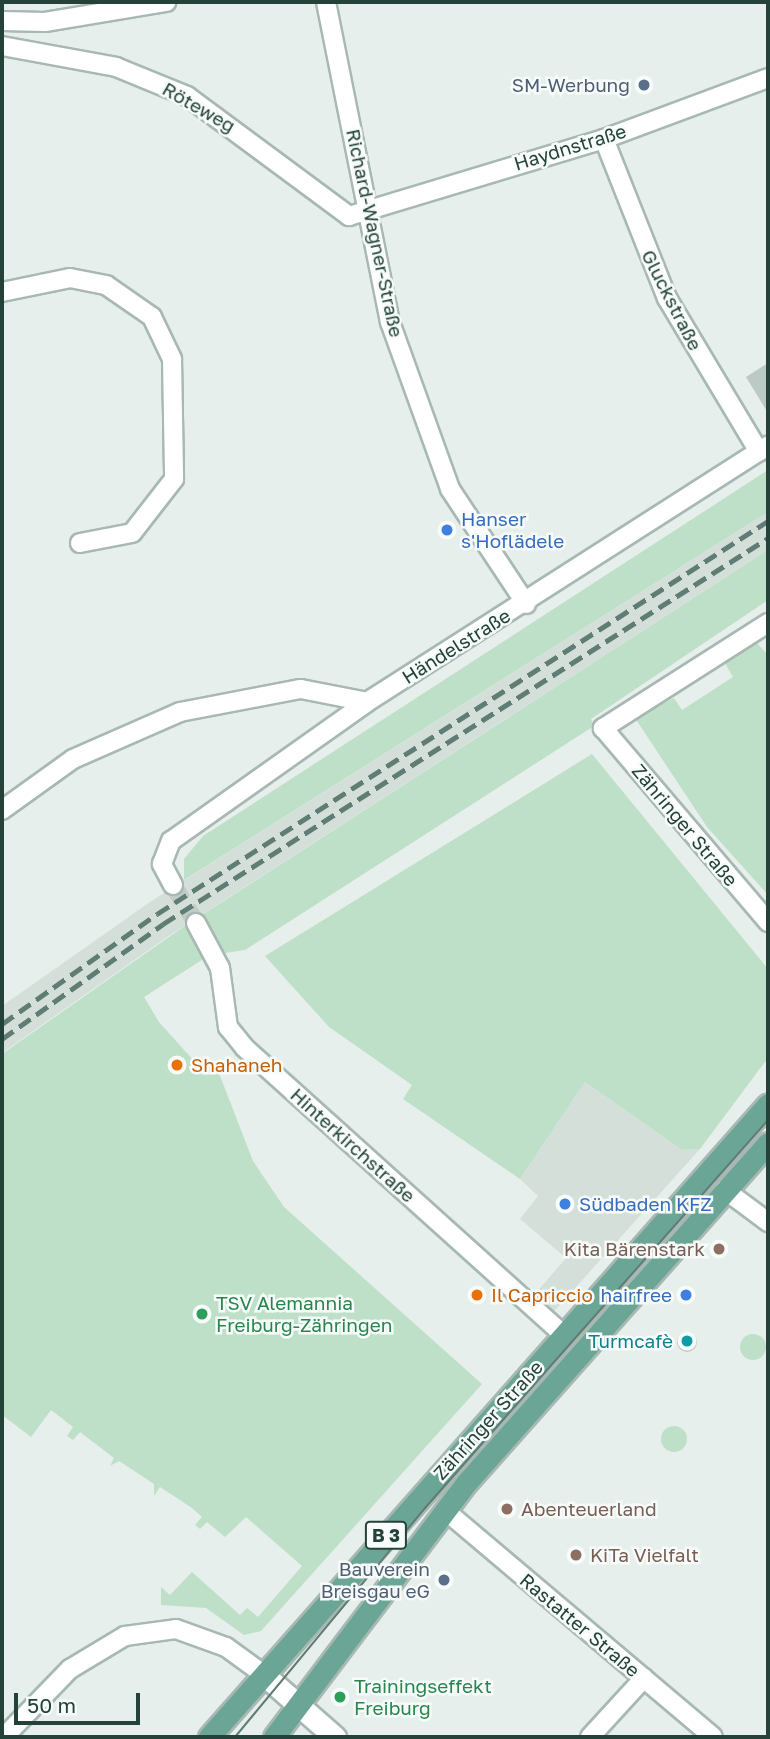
<!DOCTYPE html>
<html>
<head>
<meta charset="utf-8">
<style>
  body { margin:0 }
  #map { position:relative; width:770px; height:1739px; overflow:hidden; background:#e6efeb; font-family:"Golos Text",sans-serif }
  div>[style] { position:absolute }
  .built>* { inset:0; background:#d4dfda }
  .green>* { inset:0; background:#bfe0c8 }
  .round { border-radius:50% }
  .building>* { inset:0; background:#bbcac4 }
  .minor-tunnel>* { height:18px; margin-top:-9px; transform-origin:0; background:repeating-linear-gradient(90deg,#bfccc8 0 18px,transparent 0 27px) }
  .roads { filter:drop-shadow(2px 0 #a8b8b2) drop-shadow(-2px 0 #a8b8b2) drop-shadow(0 2px #a8b8b2) drop-shadow(0 -2px #a8b8b2) }
  .minor>* { height:18px; margin:-9px; padding:0 9px; transform-origin:9px; border-radius:9px; background:#fff }
  .tertiary>* { height:21px; margin:-10.5px; padding:0 10.5px; transform-origin:10.5px; border-radius:10.5px; background:#fff }
  .primary>* { height:21px; margin:-10.5px; padding:0 10.5px; transform-origin:10.5px; border-radius:10.5px; background:#6aa596 }
  .tram>* { height:2px; margin:-1px; padding:0 1px; transform-origin:1px; border-radius:1px; background:#5f7d75 }
  .rail>* { height:5px; margin-top:-2.5px; transform-origin:0; background:repeating-linear-gradient(90deg,#5f7d75 0 14px,transparent 0 21px) }
  .dots>* { width:19px; height:19px; translate:-50% -50%; box-sizing:border-box; border:4px solid #f7fbf9; border-radius:50% }
  span { translate:-50% -50%; white-space:nowrap; text-align:center; line-height:1.15; -webkit-text-stroke:5px #f7fbf9; paint-order:stroke }
  .shield-label span { padding:2px 5px; background:#f7fbf9; border:2px solid; border-radius:5px; -webkit-text-stroke-width:0 }
  .shield-label { font-size:18px; color:#24423a; font-weight:700 }
  .service-label { font-size:19px; color:#4e5e75 }
  .right { translate:-100% -50%; text-align:right }
  .street-label { font-size:19px; color:#24423a }
  .shop-label { font-size:19px; color:#366cbe }
  .left { translate:0 -50%; text-align:left }
  .food-label { font-size:19px; color:#c56008 }
  .education-label { font-size:19px; color:#785e54 }
  .leisure-label { font-size:19px; color:#27864d }
  .culture-label { font-size:19px; color:#0d838f }
  .frame { position:absolute; inset:0; border:4px solid #24423a; pointer-events:none }
  .scale { position:absolute; left:14px; top:1693px; width:126px; height:32px; box-sizing:border-box; border:4px solid #24423a; border-top:0; padding-left:9px; font-size:21px; line-height:24px; white-space:nowrap; color:#24423a; -webkit-text-stroke:5px #f7fbf9; paint-order:stroke }
</style>
</head>
<body>
<div id="map">
  <div class="built">
    <div style="clip-path:polygon(768px 512px,768px 550px,170px 935px,2px 1053px,2px 1006px,150px 902px)"></div>
    <div style="clip-path:polygon(585px 1082px,682px 1150px,700px 1149px,540px 1327px,522px 1309px,566px 1258px,520px 1219px,538px 1196px,520px 1179px)"></div>
  </div>
  <div class="green">
    <div style="clip-path:polygon(768px 470px,768px 512px,184px 880px,184px 859px,203px 836px)"></div>
    <div style="clip-path:polygon(768px 550px,768px 600px,591px 719px,594px 726px,245px 950px,225px 953px,202px 915px)"></div>
    <div style="clip-path:polygon(755px 641px,768px 655px,768px 895px,707px 827px,635px 718px,674px 698px,682px 710px,733px 677px,723px 660px)"></div>
    <div style="clip-path:polygon(592px 754px,768px 969px,768px 1058px,700px 1149px,682px 1150px,585px 1082px,520px 1179px,403px 1099px,412px 1085px,329px 1027px,265px 956px)"></div>
    <div style="clip-path:polygon(186px 925px,205px 958px,144px 997px,159px 1022px,204px 1072px,215px 1063px,253px 1161px,284px 1207px,482px 1384px,261px 1631px,244px 1635px,206px 1608px,161px 1605px,161px 1587px,170px 1595px,192px 1572px,240px 1615px,247px 1608px,258px 1617px,302px 1566px,246px 1517px,225px 1537px,207px 1522px,200px 1529px,195px 1525px,202px 1517px,192px 1508px,160px 1487px,154px 1496px,154px 1484px,119px 1461px,110px 1466px,114px 1458px,80px 1432px,73px 1440px,67px 1436px,73px 1427px,51px 1410px,31px 1437px,2px 1415px,2px 1054px)"></div>
    <div class="round" style="left:740px;top:1334px;width:26px;height:26px"></div>
    <div class="round" style="left:661px;top:1426px;width:26px;height:26px"></div>
  </div>
  <div class="building">
    <div style="clip-path:polygon(768px 363px,768px 413px,746px 377px)"></div>
    <div class="round" style="left:677px;top:1332px;width:20px;height:20px"></div>
  </div>
  <div class="minor-tunnel">
    <div style="left:173px;top:885px;width:44px;rotate:58.8deg"></div>
  </div>
  <div class="roads">
    <div class="minor">
      <div style="left:326px;top:2px;width:326px;rotate:78.7deg"></div>
      <div style="left:390px;top:322px;width:177px;rotate:70.2deg"></div>
      <div style="left:450px;top:489px;width:138px;rotate:56.5deg"></div>
      <div style="left:2px;top:21px;width:43px;rotate:1.3deg"></div>
      <div style="left:45px;top:22px;width:123px;rotate:-9.4deg"></div>
      <div style="left:2px;top:46px;width:116px;rotate:10.4deg"></div>
      <div style="left:116px;top:67px;width:77px;rotate:22.2deg"></div>
      <div style="left:187px;top:96px;width:202px;rotate:36.5deg"></div>
      <div style="left:349px;top:216px;width:266px;rotate:-16.8deg"></div>
      <div style="left:604px;top:139px;width:175px;rotate:-20.4deg"></div>
      <div style="left:604px;top:139px;width:171px;rotate:68.4deg"></div>
      <div style="left:667px;top:298px;width:179px;rotate:59.1deg"></div>
      <div style="left:2px;top:292px;width:69px;rotate:-11.6deg"></div>
      <div style="left:70px;top:278px;width:37px;rotate:11deg"></div>
      <div style="left:106px;top:285px;width:56px;rotate:34.8deg"></div>
      <div style="left:152px;top:317px;width:47px;rotate:64.5deg"></div>
      <div style="left:172px;top:359px;width:120px;rotate:89deg"></div>
      <div style="left:174px;top:479px;width:68px;rotate:127.9deg"></div>
      <div style="left:132px;top:533px;width:53px;rotate:169.1deg"></div>
      <div style="left:768px;top:623px;width:196px;rotate:147.5deg"></div>
      <div style="left:603px;top:728px;width:255px;rotate:49.6deg"></div>
      <div style="left:2px;top:810px;width:87px;rotate:-35.7deg"></div>
      <div style="left:73px;top:759px;width:117px;rotate:-23.7deg"></div>
      <div style="left:180px;top:712px;width:123px;rotate:-10.8deg"></div>
      <div style="left:301px;top:689px;width:67px;rotate:11.1deg"></div>
      <div style="left:173px;top:885px;width:24px;rotate:-118deg"></div>
      <div style="left:162px;top:864px;width:25px;rotate:-69deg"></div>
      <div style="left:171px;top:841px;width:240px;rotate:-35.3deg"></div>
      <div style="left:367px;top:702px;width:476px;rotate:-32.6deg"></div>
      <div style="left:196px;top:923px;width:51px;rotate:61.9deg"></div>
      <div style="left:220px;top:968px;width:60px;rotate:82.3deg"></div>
      <div style="left:228px;top:1027px;width:27px;rotate:51deg"></div>
      <div style="left:245px;top:1048px;width:429px;rotate:42deg"></div>
      <div style="left:725px;top:1190px;width:54px;rotate:36.7deg"></div>
      <div style="left:447px;top:1512px;width:348px;rotate:40.2deg"></div>
      <div style="left:4px;top:1737px;width:95px;rotate:-45.9deg"></div>
      <div style="left:70px;top:1669px;width:64px;rotate:-31deg"></div>
      <div style="left:125px;top:1636px;width:51px;rotate:-7.8deg"></div>
      <div style="left:176px;top:1629px;width:53px;rotate:19.8deg"></div>
      <div style="left:226px;top:1647px;width:46px;rotate:36.1deg"></div>
      <div style="left:590px;top:1737px;width:80px;rotate:-47.5deg"></div>
    </div>
    <div class="tertiary">
      <div style="left:263px;top:1674px;width:96px;rotate:41.2deg"></div>
    </div>
    <div class="primary">
      <div style="left:209px;top:1737px;width:844px;rotate:-48.55deg"></div>
      <div style="left:274px;top:1737px;width:320px;rotate:-52.9deg"></div>
      <div style="left:467px;top:1482px;width:453px;rotate:-48.4deg"></div>
    </div>
  </div>
  <div class="tram">
    <div style="left:235px;top:1737px;width:298px;rotate:-50.3deg"></div>
    <div style="left:425px;top:1508px;width:518px;rotate:-48.52deg"></div>
  </div>
  <div class="rail">
    <div style="left:2px;top:1024px;width:190px;rotate:-35.4deg"></div>
    <div style="left:157px;top:914px;width:726px;rotate:-32.75deg"></div>
    <div style="left:2px;top:1039px;width:198px;rotate:-35.5deg"></div>
    <div style="left:163px;top:924px;width:718px;rotate:-32.54deg"></div>
  </div>
  <div class="dots">
    <div style="left:644px;top:85px;background:#5c6f8a"></div>
    <div style="left:447px;top:530px;background:#3f7fe0"></div>
    <div style="left:177px;top:1065px;background:#e8710a"></div>
    <div style="left:565px;top:1204px;background:#3f7fe0"></div>
    <div style="left:719px;top:1249px;background:#8d6e63"></div>
    <div style="left:477px;top:1295px;background:#e8710a"></div>
    <div style="left:686px;top:1295px;background:#3f7fe0"></div>
    <div style="left:202px;top:1314px;background:#2e9e5b"></div>
    <div style="left:687px;top:1341px;background:#0f9aa8"></div>
    <div style="left:507px;top:1509px;background:#8d6e63"></div>
    <div style="left:576px;top:1555px;background:#8d6e63"></div>
    <div style="left:444px;top:1580px;background:#5c6f8a"></div>
    <div style="left:340px;top:1697px;background:#2e9e5b"></div>
  </div>
  <div class="shield-label">
    <span style="left:386px;top:1535px">B 3</span>
  </div>
  <div class="service-label">
    <span class="right" style="left:630px;top:85px">SM-Werbung</span>
    <span class="right" style="left:430px;top:1580px">Bauverein<br>Breisgau eG</span>
  </div>
  <div class="street-label">
    <span style="left:199px;top:107px;rotate:30deg">Röteweg</span>
    <span style="left:570px;top:147px;rotate:-17deg">Haydnstraße</span>
    <span style="left:375px;top:233px;rotate:78deg">Richard-Wagner-Straße</span>
    <span style="left:672px;top:300px;rotate:63deg">Gluckstraße</span>
    <span style="left:456px;top:646px;rotate:-32deg">Händelstraße</span>
    <span style="left:685px;top:825px;rotate:50deg">Zähringer Straße</span>
    <span style="left:353px;top:1145px;rotate:42deg">Hinterkirchstraße</span>
    <span style="left:488px;top:1420px;rotate:-48deg">Zähringer Straße</span>
    <span style="left:580px;top:1625px;rotate:40deg">Rastatter Straße</span>
  </div>
  <div class="shop-label">
    <span class="left" style="left:461px;top:530px">Hanser<br>s'Hoflädele</span>
    <span class="left" style="left:579px;top:1204px">Südbaden KFZ</span>
    <span class="right" style="left:672px;top:1295px">hairfree</span>
  </div>
  <div class="food-label">
    <span class="left" style="left:191px;top:1065px">Shahaneh</span>
    <span class="left" style="left:491px;top:1295px">Il Capriccio</span>
  </div>
  <div class="education-label">
    <span class="right" style="left:705px;top:1249px">Kita Bärenstark</span>
    <span class="left" style="left:521px;top:1509px">Abenteuerland</span>
    <span class="left" style="left:590px;top:1555px">KiTa Vielfalt</span>
  </div>
  <div class="leisure-label">
    <span class="left" style="left:216px;top:1314px">TSV Alemannia<br>Freiburg-Zähringen</span>
    <span class="left" style="left:354px;top:1697px">Trainingseffekt<br>Freiburg</span>
  </div>
  <div class="culture-label">
    <span class="right" style="left:673px;top:1341px">Turmcafè</span>
  </div>
  <div class="frame"></div>
  <div class="scale">50 m</div>
</div>
</body>
</html>
